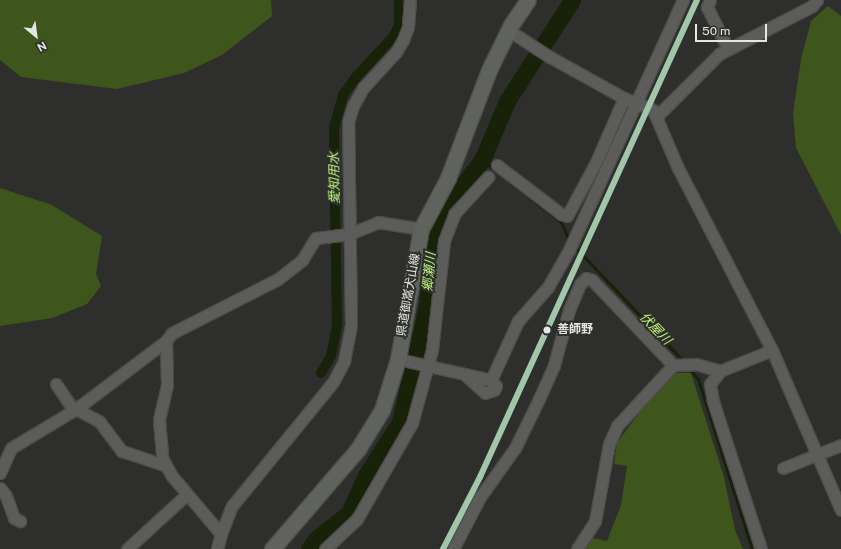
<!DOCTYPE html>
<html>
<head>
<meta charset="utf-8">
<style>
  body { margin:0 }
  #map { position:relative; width:841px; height:549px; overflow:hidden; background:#2e2f2d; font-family:"Public Sans","Noto Sans JP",sans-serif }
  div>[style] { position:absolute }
  .green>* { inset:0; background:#3e551b }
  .stream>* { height:3px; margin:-1.5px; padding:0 1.5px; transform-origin:1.5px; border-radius:1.5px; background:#172208 }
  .canal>* { height:10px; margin:-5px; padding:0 5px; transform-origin:5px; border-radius:5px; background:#172208 }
  .river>* { height:17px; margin:-8.5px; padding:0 8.5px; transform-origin:8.5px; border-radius:8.5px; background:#172208 }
  .roads { filter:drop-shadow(1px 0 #4c4d4b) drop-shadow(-1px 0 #4c4d4b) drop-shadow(0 1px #4c4d4b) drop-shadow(0 -1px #4c4d4b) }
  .minor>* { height:11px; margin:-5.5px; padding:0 5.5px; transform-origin:5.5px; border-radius:5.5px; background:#5c5d5b }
  .secondary>* { height:15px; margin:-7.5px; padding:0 7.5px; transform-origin:7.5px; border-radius:7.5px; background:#60625e }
  .rail-1>* { height:6px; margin:-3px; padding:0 3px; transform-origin:3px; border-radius:3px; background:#a2c7a8 }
  .dots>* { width:11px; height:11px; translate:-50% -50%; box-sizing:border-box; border:2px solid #2e302c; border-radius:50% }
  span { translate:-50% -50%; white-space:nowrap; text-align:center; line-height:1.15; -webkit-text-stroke:4px #2e302c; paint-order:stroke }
  .street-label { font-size:12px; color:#e6e7e5 }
  .stop-label { font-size:12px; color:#e6e7e5; font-weight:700 }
  .left { translate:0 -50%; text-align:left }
  .water-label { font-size:13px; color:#bcf27b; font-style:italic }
  .north { position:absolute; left:16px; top:16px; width:40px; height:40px; -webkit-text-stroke:3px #2e302c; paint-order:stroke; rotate:151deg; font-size:11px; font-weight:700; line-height:16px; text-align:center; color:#e6e7e5 }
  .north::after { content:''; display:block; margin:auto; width:14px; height:18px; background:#e6e7e5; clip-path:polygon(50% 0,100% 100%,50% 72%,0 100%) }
  .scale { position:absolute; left:695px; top:24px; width:72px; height:18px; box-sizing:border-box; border:2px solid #e6e7e5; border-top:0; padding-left:5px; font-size:12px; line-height:14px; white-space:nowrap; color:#e6e7e5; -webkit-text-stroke:3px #2e302c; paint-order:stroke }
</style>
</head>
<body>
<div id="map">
  <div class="green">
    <div style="clip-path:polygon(0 0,271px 0,272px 16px,222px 55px,184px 73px,117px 89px,21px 77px,0 60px)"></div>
    <div style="clip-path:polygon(828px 6px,841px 16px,841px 235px,796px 148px,793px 113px,801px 59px,811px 21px)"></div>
    <div style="clip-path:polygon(0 188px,52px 205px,102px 236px,96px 274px,101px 286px,87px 304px,52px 318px,0 326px)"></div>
    <div style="clip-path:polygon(674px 373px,691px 373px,724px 477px,735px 530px,743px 549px,586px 549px,593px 538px,607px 541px,621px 505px,627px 466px,614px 464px,617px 443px,647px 402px)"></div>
  </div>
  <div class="stream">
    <div style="left:482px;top:160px;width:16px;rotate:38deg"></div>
    <div style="left:509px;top:181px;width:66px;rotate:38.3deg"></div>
    <div style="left:561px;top:222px;width:22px;rotate:66deg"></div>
    <div style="left:574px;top:246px;width:158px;rotate:46.5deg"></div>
    <div style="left:688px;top:367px;width:16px;rotate:50deg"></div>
    <div style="left:698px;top:379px;width:178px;rotate:72.4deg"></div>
  </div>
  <div class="canal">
    <div style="left:321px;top:373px;width:20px;rotate:-60deg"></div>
    <div style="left:331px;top:356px;width:31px;rotate:-79deg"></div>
    <div style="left:337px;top:326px;width:199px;rotate:-90.9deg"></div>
    <div style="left:334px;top:127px;width:33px;rotate:-74deg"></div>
    <div style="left:343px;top:95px;width:22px;rotate:-54deg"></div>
    <div style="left:356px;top:77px;width:54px;rotate:-47.2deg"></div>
    <div style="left:393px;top:37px;width:13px;rotate:-61deg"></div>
    <div style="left:399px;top:26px;width:26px;rotate:-90deg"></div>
  </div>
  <div class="river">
    <div style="left:309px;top:549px;width:12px;rotate:-55deg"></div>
    <div style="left:316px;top:539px;width:42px;rotate:-38.2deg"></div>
    <div style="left:349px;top:513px;width:42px;rotate:-65.9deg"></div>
    <div style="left:366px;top:475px;width:63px;rotate:-57.3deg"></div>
    <div style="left:400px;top:422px;width:118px;rotate:-76.8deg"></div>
    <div style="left:427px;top:307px;width:65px;rotate:-84.7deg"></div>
    <div style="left:433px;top:242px;width:37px;rotate:-70deg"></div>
    <div style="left:446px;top:207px;width:59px;rotate:-52.5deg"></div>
    <div style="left:482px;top:160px;width:64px;rotate:-67deg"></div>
    <div style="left:507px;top:101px;width:120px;rotate:-57.2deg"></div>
  </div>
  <div class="roads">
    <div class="minor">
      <div style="left:710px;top:0;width:8px;rotate:113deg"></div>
      <div style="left:707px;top:7px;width:47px;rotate:63.4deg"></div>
      <div style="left:508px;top:30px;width:50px;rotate:32.7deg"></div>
      <div style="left:550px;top:57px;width:85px;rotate:29deg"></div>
      <div style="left:624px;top:98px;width:31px;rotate:22deg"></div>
      <div style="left:653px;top:110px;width:63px;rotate:66.7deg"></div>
      <div style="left:678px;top:168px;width:205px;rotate:62.7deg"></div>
      <div style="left:772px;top:350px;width:174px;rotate:66.7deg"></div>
      <div style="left:657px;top:116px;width:88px;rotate:-45deg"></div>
      <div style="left:719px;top:54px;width:105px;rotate:-27.3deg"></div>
      <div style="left:812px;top:6px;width:8px;rotate:-50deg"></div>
      <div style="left:497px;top:165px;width:81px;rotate:37.4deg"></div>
      <div style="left:561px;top:214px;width:6px;rotate:18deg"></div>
      <div style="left:567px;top:216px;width:61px;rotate:-61.8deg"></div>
      <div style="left:596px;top:162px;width:70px;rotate:-66.4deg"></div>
      <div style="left:166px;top:341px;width:44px;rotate:88.7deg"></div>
      <div style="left:167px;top:385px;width:36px;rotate:103deg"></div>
      <div style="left:159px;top:420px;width:38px;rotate:85deg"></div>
      <div style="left:162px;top:458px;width:21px;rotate:61deg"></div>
      <div style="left:172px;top:476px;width:76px;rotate:49.8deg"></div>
      <div style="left:221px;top:534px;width:16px;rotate:105deg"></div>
      <div style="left:398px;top:359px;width:95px;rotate:12.7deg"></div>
      <div style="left:491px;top:380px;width:8px;rotate:50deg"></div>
      <div style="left:496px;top:386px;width:4px;rotate:117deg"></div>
      <div style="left:494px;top:390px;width:9px;rotate:162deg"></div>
      <div style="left:485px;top:393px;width:25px;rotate:-138deg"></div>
      <div style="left:491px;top:380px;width:65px;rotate:-65.4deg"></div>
      <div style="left:518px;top:321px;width:45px;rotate:-48.6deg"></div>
      <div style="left:548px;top:287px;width:43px;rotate:-60.4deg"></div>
      <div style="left:569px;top:250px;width:275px;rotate:-65.5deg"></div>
      <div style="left:56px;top:384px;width:32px;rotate:56deg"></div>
      <div style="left:76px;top:409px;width:26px;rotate:28deg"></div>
      <div style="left:99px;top:421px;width:38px;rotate:53deg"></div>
      <div style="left:122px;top:451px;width:44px;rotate:18.4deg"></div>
      <div style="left:783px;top:468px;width:62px;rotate:-21.6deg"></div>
      <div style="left:0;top:473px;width:27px;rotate:-66deg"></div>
      <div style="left:11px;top:448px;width:76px;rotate:-31deg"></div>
      <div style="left:76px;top:409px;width:113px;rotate:-37.1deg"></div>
      <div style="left:166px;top:341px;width:10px;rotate:-53deg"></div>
      <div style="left:172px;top:333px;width:119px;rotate:-27deg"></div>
      <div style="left:278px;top:279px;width:31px;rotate:-38deg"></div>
      <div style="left:302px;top:260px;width:26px;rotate:-58deg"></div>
      <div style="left:316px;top:238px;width:33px;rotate:-7deg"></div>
      <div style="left:349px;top:234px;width:31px;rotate:-22deg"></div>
      <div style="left:378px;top:222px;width:44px;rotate:9.2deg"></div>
      <div style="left:0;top:488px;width:10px;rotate:53deg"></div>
      <div style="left:6px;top:496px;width:23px;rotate:70deg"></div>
      <div style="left:14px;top:518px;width:7px;rotate:27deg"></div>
      <div style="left:221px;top:534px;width:30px;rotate:-69deg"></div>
      <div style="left:232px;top:506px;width:160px;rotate:-50.8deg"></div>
      <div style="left:333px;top:382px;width:24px;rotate:-62deg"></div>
      <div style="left:344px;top:361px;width:37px;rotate:-79deg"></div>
      <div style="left:351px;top:325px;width:203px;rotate:-90.8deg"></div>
      <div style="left:348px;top:122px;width:17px;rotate:-73deg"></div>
      <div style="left:353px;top:106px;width:21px;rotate:-61deg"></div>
      <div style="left:363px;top:88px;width:49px;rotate:-47.5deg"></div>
      <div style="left:396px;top:52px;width:14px;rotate:-60deg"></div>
      <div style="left:403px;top:40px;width:14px;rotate:-69deg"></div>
      <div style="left:408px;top:27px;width:27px;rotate:-86deg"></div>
      <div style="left:127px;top:549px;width:81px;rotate:-42.5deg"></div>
      <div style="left:325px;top:549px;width:44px;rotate:-43.2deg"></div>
      <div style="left:357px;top:519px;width:111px;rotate:-60.2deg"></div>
      <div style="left:412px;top:423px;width:76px;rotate:-74.7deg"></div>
      <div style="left:432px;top:350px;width:110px;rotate:-83.7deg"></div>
      <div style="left:444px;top:241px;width:30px;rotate:-69deg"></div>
      <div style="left:455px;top:213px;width:49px;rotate:-47.5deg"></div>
      <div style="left:453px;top:549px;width:59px;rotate:-62.6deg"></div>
      <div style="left:480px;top:497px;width:60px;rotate:-54.5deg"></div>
      <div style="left:515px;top:448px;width:55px;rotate:-63.9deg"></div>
      <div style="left:539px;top:399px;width:37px;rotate:-66deg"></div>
      <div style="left:554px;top:365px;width:57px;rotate:-74.7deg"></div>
      <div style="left:569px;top:310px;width:28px;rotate:-67deg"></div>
      <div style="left:580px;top:284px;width:8px;rotate:-45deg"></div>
      <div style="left:586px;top:278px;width:6px;rotate:18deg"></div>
      <div style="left:592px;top:280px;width:117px;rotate:46.4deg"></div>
      <div style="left:577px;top:549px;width:33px;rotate:-57deg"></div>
      <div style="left:595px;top:521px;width:78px;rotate:-79.7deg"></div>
      <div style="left:609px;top:444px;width:20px;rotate:-66deg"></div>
      <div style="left:617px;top:426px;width:83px;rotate:-47.4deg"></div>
      <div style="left:673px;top:365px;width:23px;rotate:-2deg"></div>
      <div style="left:696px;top:364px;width:25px;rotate:16deg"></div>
      <div style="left:761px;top:549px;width:156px;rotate:-108deg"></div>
      <div style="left:713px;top:401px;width:17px;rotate:-100deg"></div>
      <div style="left:710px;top:384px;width:16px;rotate:-52deg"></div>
      <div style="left:720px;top:371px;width:56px;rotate:-22deg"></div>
    </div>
    <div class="secondary">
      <div style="left:272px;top:549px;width:132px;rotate:-49.3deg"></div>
      <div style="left:358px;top:449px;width:46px;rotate:-58.4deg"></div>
      <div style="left:382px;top:410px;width:53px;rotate:-72.6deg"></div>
      <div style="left:398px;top:359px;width:132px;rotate:-80deg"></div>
      <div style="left:421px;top:229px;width:58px;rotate:-62.1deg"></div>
      <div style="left:448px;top:178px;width:116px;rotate:-69.2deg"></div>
      <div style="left:489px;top:70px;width:50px;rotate:-63.9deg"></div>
      <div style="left:511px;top:25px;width:30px;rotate:-56deg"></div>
    </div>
  </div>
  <div class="rail-1">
    <div style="left:443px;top:549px;width:81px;rotate:-62.8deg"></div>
    <div style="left:480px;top:477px;width:524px;rotate:-65.54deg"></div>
  </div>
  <div class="dots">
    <div style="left:547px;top:330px;background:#e6e7e5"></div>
  </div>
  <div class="street-label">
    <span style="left:409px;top:295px;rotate:-80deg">県道御嵩犬山線</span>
  </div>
  <div class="stop-label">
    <span class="left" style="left:557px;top:330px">善師野</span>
  </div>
  <div class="water-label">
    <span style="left:335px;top:178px;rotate:-91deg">愛知用水</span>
    <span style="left:430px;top:272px;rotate:-85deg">郷瀬川</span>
    <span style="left:655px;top:329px;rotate:46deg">伏屋川</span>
  </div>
  <div class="north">N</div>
  <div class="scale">50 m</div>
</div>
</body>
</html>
